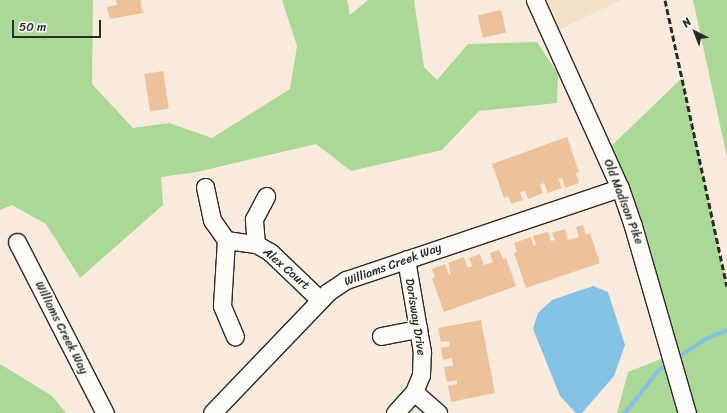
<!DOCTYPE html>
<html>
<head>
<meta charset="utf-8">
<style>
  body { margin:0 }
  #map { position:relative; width:727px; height:413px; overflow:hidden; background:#f8ebdc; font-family:Sriracha,sans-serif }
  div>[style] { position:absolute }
  .built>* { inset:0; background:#f4dfc9 }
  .green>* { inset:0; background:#abd897 }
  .water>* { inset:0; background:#85c0e5 }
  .stream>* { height:3.5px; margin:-1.75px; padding:0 1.75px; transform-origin:1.75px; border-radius:1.75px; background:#85c0e5 }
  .building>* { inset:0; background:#ecc29c; transform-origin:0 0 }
  .roads { filter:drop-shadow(1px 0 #2b2b2b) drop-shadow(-1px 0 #2b2b2b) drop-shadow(0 1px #2b2b2b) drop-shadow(0 -1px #2b2b2b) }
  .minor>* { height:17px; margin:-8.5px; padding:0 8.5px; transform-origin:8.5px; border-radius:8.5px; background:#fdfcf7 }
  .rail>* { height:3px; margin-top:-1.5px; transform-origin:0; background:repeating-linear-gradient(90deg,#2b2b2b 0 6px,transparent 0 9px) }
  span { translate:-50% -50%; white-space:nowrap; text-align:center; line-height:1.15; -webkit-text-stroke:4px #fdfcf7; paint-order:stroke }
  .street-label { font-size:12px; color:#2b2b2b }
  .north { position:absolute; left:675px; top:12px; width:40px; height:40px; -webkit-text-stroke:3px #fdfcf7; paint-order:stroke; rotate:318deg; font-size:11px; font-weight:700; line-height:16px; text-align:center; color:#2b2b2b }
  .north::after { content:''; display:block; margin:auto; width:14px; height:18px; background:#2b2b2b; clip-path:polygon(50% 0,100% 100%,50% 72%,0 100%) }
  .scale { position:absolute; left:12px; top:20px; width:89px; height:18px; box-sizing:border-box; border:2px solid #2b2b2b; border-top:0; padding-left:5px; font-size:12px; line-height:14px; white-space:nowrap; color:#2b2b2b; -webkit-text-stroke:3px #fdfcf7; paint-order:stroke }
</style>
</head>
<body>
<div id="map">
  <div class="built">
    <div style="clip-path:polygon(535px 0,621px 0,550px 34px)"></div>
  </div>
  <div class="green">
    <div style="clip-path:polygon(0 0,93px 0,92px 84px,133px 128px,169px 123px,212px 138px,290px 89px,297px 46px,282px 0,347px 0,350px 15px,368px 0,414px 0,424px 67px,437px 80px,468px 44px,537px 42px,558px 74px,557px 103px,479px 111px,442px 150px,351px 171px,316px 144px,197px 172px,161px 177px,163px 205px,80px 278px,46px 224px,12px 205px,0 210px)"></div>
    <div style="clip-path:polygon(693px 0,727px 0,727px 157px)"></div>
    <div style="clip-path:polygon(682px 78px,727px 286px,727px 413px,617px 413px,628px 372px,671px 355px,604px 153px)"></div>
    <div style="clip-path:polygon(0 364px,52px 396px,66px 413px,0 413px)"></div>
  </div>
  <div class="water">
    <div style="clip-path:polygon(593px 286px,608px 292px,625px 345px,614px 376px,582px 413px,576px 413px,560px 396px,533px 329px,538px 313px,552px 300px)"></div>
  </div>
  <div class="stream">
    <div style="left:676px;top:359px;width:36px;rotate:-34deg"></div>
    <div style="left:706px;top:339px;width:23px;rotate:-23deg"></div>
    <div style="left:625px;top:413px;width:55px;rotate:-51.7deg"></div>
    <div style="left:659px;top:370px;width:11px;rotate:-34deg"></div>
  </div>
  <div class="building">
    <div style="clip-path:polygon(116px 0,140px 0,143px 13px,110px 19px,107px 7px,117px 5px)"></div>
    <div style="left:501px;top:10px;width:23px;height:24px;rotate:77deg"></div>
    <div style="left:163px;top:71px;width:38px;height:19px;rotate:81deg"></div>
    <div style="clip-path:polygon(567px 137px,579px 172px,576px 173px,579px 183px,565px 188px,562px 178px,558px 179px,562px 188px,548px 193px,544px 183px,540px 185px,543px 193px,528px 199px,525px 191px,520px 192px,523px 200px,511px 204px,508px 196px,504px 198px,492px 164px)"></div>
    <div style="clip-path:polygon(583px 225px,586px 235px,590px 233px,600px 263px,526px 288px,514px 253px,517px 252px,514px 243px,531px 237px,534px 246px,536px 245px,533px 236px,548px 232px,551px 241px,555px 240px,552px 233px,565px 229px,568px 240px,579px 237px,576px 227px)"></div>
    <div style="clip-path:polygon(499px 250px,503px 259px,506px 258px,516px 286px,444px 312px,432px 279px,435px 277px,432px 269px,445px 264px,449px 275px,451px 274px,448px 263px,464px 257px,468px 268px,472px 266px,469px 258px,480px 254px,484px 265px,493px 262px,490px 253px)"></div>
    <div style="clip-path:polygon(481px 320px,495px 393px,451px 402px,448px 386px,457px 384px,457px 380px,447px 382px,444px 367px,453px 366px,452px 358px,443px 360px,441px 348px,450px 346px,449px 341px,441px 342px,438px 328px)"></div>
  </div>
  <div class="roads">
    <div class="minor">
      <div style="left:535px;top:0;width:206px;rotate:65.7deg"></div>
      <div style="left:620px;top:188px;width:40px;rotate:71.1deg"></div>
      <div style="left:633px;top:226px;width:195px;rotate:73.9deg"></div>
      <div style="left:205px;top:187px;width:34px;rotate:78deg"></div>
      <div style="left:212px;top:220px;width:24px;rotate:55deg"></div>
      <div style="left:226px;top:240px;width:66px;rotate:93.5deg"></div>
      <div style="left:222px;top:306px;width:33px;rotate:67deg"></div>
      <div style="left:226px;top:240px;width:30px;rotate:8deg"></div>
      <div style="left:256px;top:244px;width:16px;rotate:30deg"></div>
      <div style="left:270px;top:252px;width:69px;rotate:43.8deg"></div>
      <div style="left:17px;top:242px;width:192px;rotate:62.8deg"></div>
      <div style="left:256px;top:244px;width:25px;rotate:-95deg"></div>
      <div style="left:254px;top:219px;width:26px;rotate:-62deg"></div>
      <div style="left:381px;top:336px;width:38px;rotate:-11deg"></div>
      <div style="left:414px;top:392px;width:32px;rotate:41deg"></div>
      <div style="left:212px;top:413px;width:168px;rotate:-46.2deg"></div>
      <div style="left:328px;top:292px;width:22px;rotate:-34deg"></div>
      <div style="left:346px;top:280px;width:289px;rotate:-18.6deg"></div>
      <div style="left:395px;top:413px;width:28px;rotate:-48deg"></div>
      <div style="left:414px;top:392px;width:18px;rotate:-68deg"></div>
      <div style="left:421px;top:375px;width:23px;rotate:-88deg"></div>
      <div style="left:422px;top:352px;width:94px;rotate:-99.8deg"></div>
    </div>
  </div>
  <div class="rail">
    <div style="left:665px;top:0;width:293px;rotate:77.8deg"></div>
  </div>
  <div class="street-label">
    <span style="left:623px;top:202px;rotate:69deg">Old Madison Pike</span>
    <span style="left:393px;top:265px;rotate:-20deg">Williams Creek Way</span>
    <span style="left:286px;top:269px;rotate:41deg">Alex Court</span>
    <span style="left:415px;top:317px;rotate:81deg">Dorisway Drive</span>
    <span style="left:61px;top:328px;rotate:63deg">Williams Creek Way</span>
  </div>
  <div class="north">N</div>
  <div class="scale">50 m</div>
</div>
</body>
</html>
